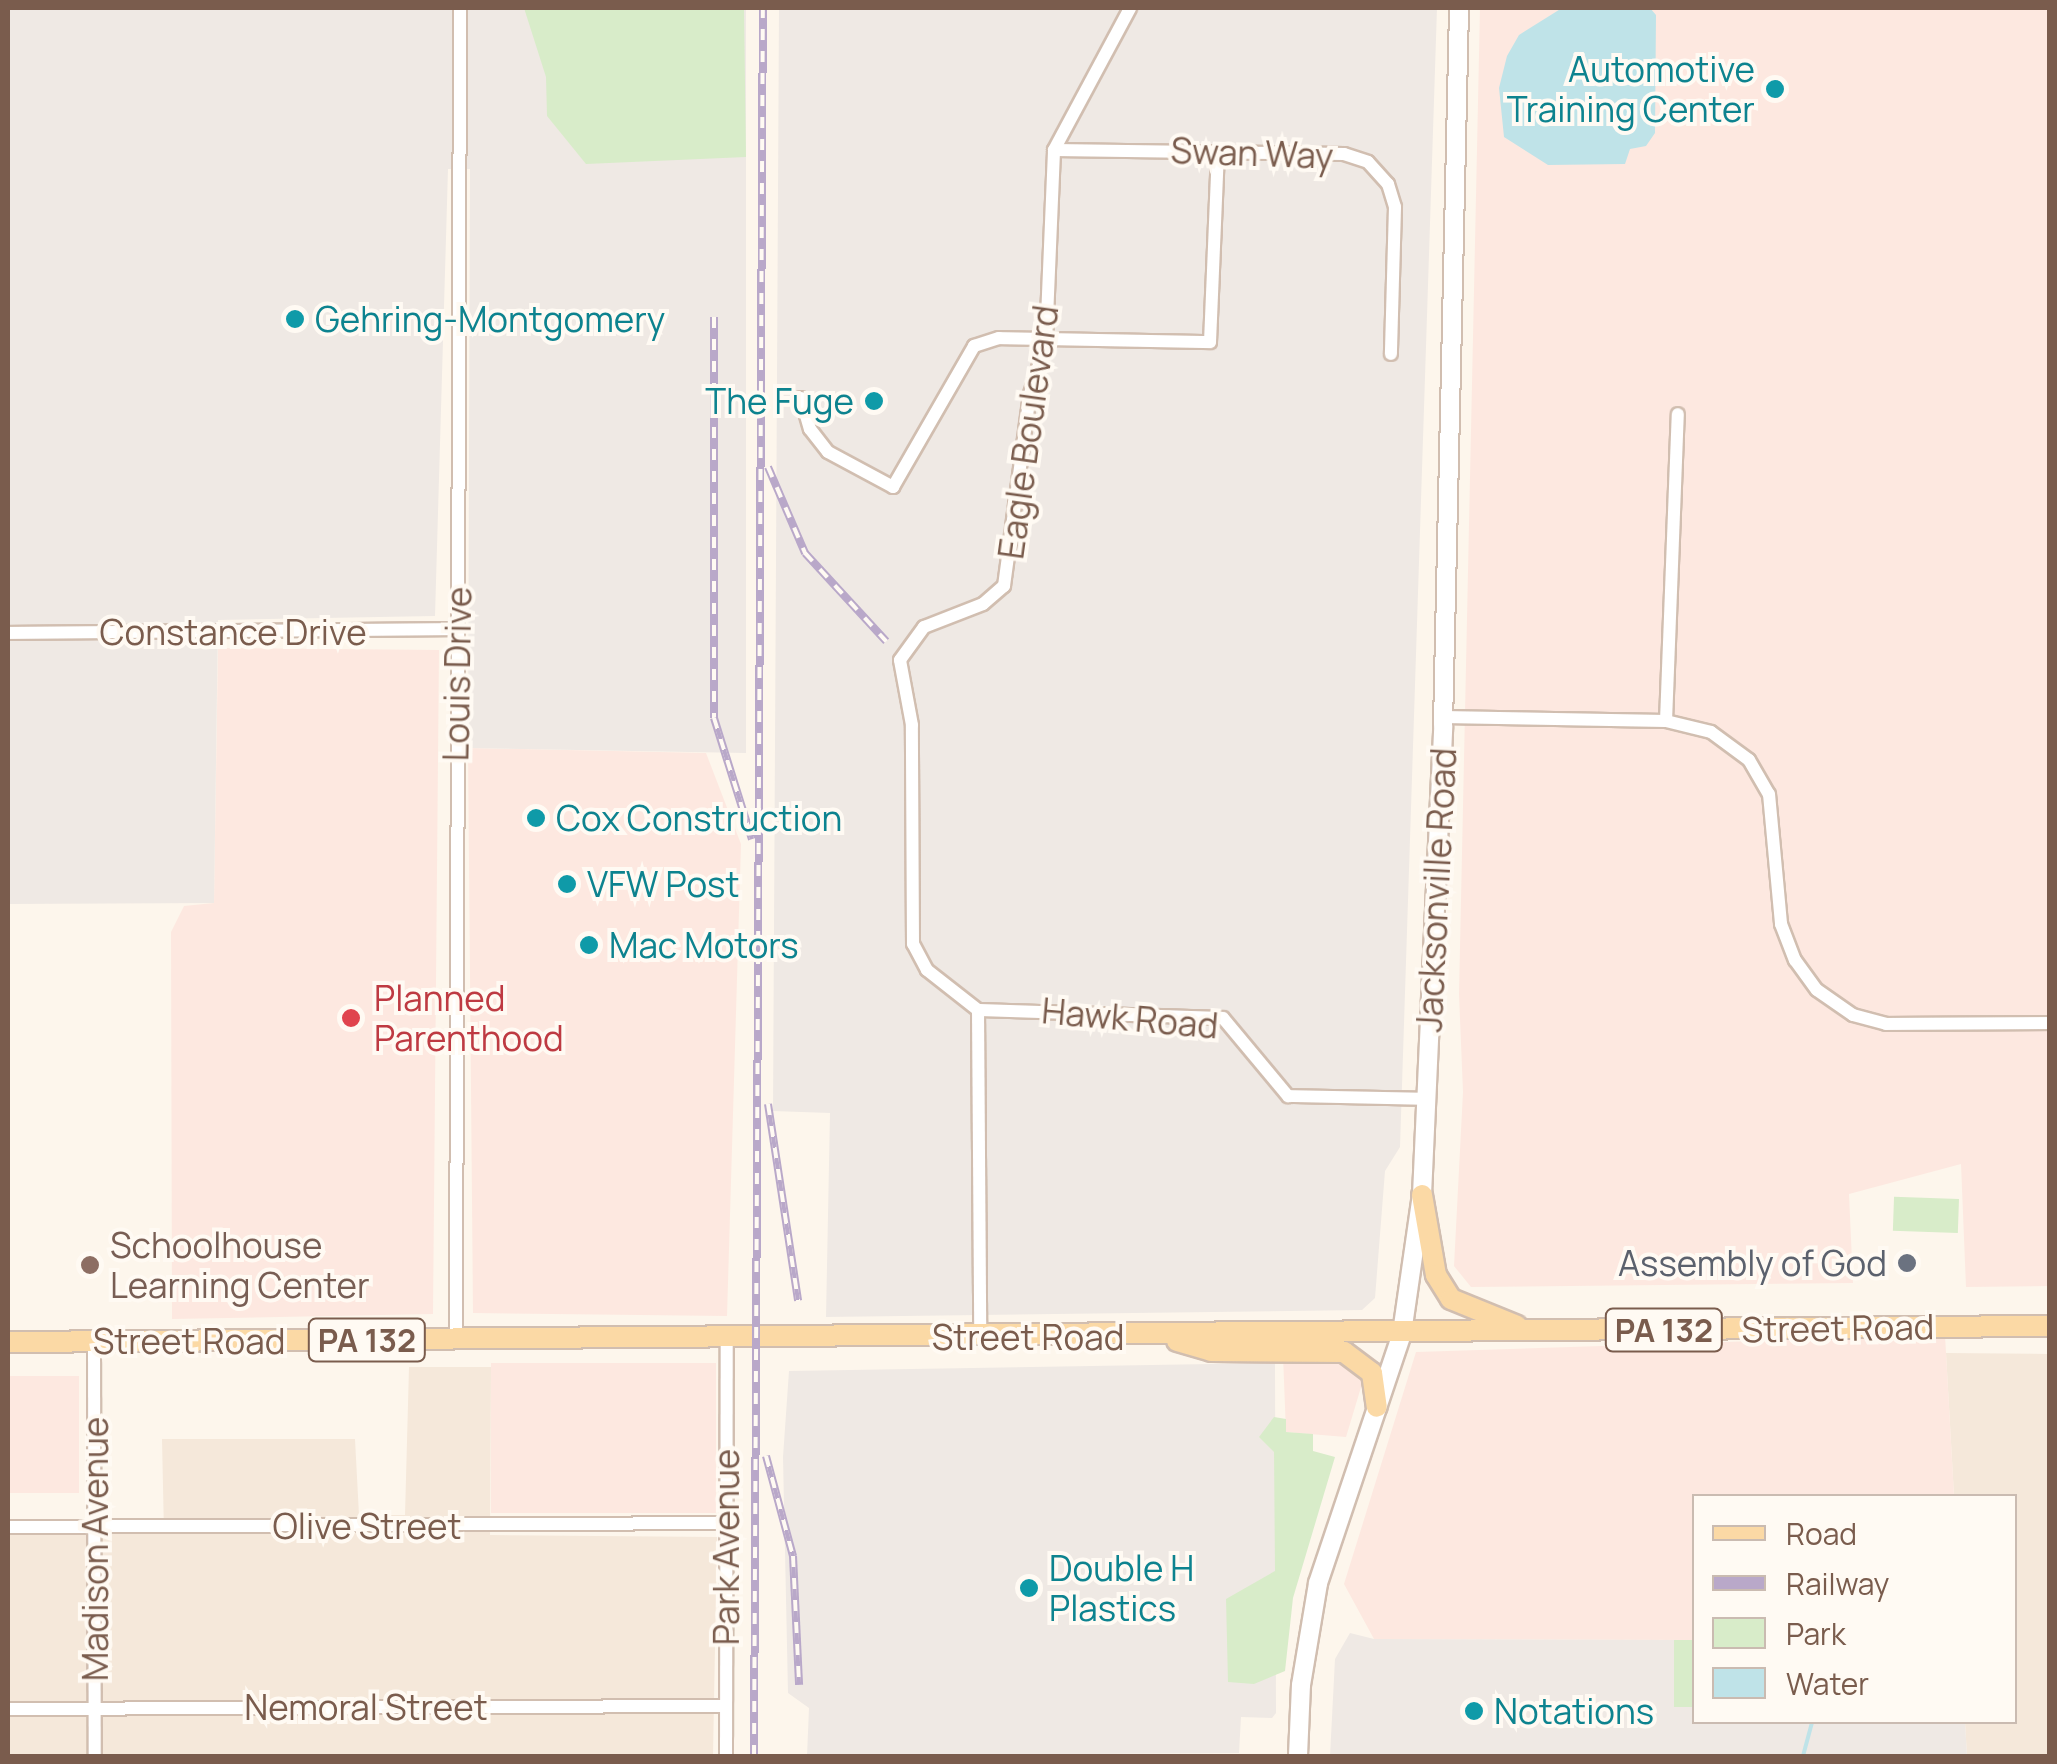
<!DOCTYPE html>
<html>
<head>
<meta charset="utf-8">
<style>
  body { margin:0 }
  #map { position:relative; width:2057px; height:1764px; overflow:hidden; background:#fdf6ec; font-family:Manrope,sans-serif }
  div>[style] { position:absolute }
  .residential>* { inset:0; background:#f5e8da }
  .commercial>* { inset:0; background:#fde8e0; transform-origin:0 0 }
  .industrial>* { inset:0; background:#efe9e4 }
  .green>* { inset:0; background:#d8ecc9; transform-origin:0 0 }
  .water>* { inset:0; background:#bfe3e8 }
  .stream>* { height:4px; margin:-2px; padding:0 2px; transform-origin:2px; border-radius:2px; background:#bfe3e8 }
  .roads { filter:drop-shadow(2px 0 #d1beb0) drop-shadow(-2px 0 #d1beb0) drop-shadow(0 2px #d1beb0) drop-shadow(0 -2px #d1beb0) }
  .street>* { height:12px; margin:-6px; padding:0 6px; transform-origin:6px; border-radius:6px; background:#fff }
  .secondary>* { height:18px; margin:-9px; padding:0 9px; transform-origin:9px; border-radius:9px; background:#fff }
  .primary>* { height:20px; margin:-10px; padding:0 10px; transform-origin:10px; border-radius:10px; background:#fbd9a5 }
  .rail>* { height:8px; margin-top:-4px; transform-origin:0; background:repeating-linear-gradient(90deg,#fffaf3 0 11px,#b9a8c9 0 22px); box-sizing:border-box; border-block:2px solid #b9a8c9 }
  .dots>* { width:28px; height:28px; translate:-50% -50%; box-sizing:border-box; border:5px solid #fffaf3; border-radius:50% }
  span { translate:-50% -50%; white-space:nowrap; text-align:center; line-height:1.15; -webkit-text-stroke:8px #fffaf3; paint-order:stroke }
  .shield-label span { padding:2px 8px; background:#fffaf3; border:2px solid; border-radius:8px; -webkit-text-stroke-width:0 }
  .shield-label { font-size:32px; color:#7a5c4d; font-weight:700 }
  .culture-label { font-size:35px; color:#0d838f }
  .right { translate:-100% -50%; text-align:right }
  .left { translate:0 -50%; text-align:left }
  .street-label { font-size:35px; color:#7a5c4d }
  .health-label { font-size:35px; color:#be3a42 }
  .education-label { font-size:35px; color:#785e54 }
  .worship-label { font-size:35px; color:#5b616d }
  .frame { position:absolute; inset:0; border:10px solid #7a5c4d; pointer-events:none }
  .legend { position:absolute; left:1692px; top:1494px; width:325px; height:230px; box-sizing:border-box; background:#fffaf3; border:2px solid #cabbb1; margin:0; padding:12px 18px; list-style:none; font-size:30px; color:#7a5c4d }
  .legend li { display:flex; align-items:center; gap:20px; height:50px }
  .legend b { width:50px; border:2px solid #cabbb1 }
</style>
</head>
<body>
<div id="map">
  <div class="residential">
    <div style="clip-path:polygon(1946px 1353px,2049px 1354px,2049px 1756px,1967px 1756px,1965px 1722px,2014px 1722px,2014px 1496px,1954px 1496px)"></div>
    <div style="clip-path:polygon(409px 1367px,491px 1367px,490px 1535px,717px 1537px,713px 1756px,8px 1756px,8px 1532px,164px 1534px,162px 1439px,355px 1439px,359px 1515px,405px 1515px)"></div>
  </div>
  <div class="commercial">
    <div style="clip-path:polygon(1480px 8px,2049px 8px,2049px 1286px,1966px 1287px,1961px 1164px,1849px 1194px,1853px 1283px,1471px 1287px,1454px 1266px,1463px 1092px,1459px 994px)"></div>
    <div style="clip-path:polygon(218px 648px,439px 650px,433px 1314px,172px 1319px,171px 932px,184px 906px,214px 903px)"></div>
    <div style="clip-path:polygon(468px 748px,706px 753px,741px 844px,727px 1316px,473px 1313px)"></div>
    <div style="clip-path:polygon(1945px 1335px,1954px 1496px,1694px 1496px,1694px 1640px,1374px 1639px,1344px 1584px,1416px 1352px)"></div>
    <div style="clip-path:polygon(1283px 1355px,1337px 1355px,1365px 1374px,1346px 1437px,1286px 1432px)"></div>
    <div style="left:716px;top:1363px;width:150px;height:225px;rotate:90deg"></div>
    <div style="left:8px;top:1376px;width:71px;height:117px"></div>
  </div>
  <div class="industrial">
    <div style="clip-path:polygon(8px 8px,746px 8px,746px 753px,468px 748px,470px 169px,448px 169px,435px 616px,218px 620px,214px 903px,8px 904px)"></div>
    <div style="clip-path:polygon(779px 8px,1437px 8px,1400px 1147px,1385px 1171px,1375px 1298px,1362px 1310px,826px 1317px,830px 1113px,773px 1111px)"></div>
    <div style="clip-path:polygon(1275px 1363px,1276px 1713px,1272px 1718px,1241px 1717px,1239px 1753px,807px 1756px,809px 1708px,788px 1693px,783px 1457px,789px 1371px)"></div>
    <div style="clip-path:polygon(1350px 1633px,1374px 1639px,1694px 1640px,1694px 1722px,1965px 1722px,1967px 1756px,1330px 1756px,1335px 1659px)"></div>
  </div>
  <div class="green">
    <div style="clip-path:polygon(524px 8px,744px 8px,746px 157px,586px 164px,547px 116px,546px 77px)"></div>
    <div style="left:1959px;top:1199px;width:34px;height:65px;rotate:92deg"></div>
    <div style="clip-path:polygon(1274px 1417px,1286px 1419px,1286px 1432px,1313px 1434px,1313px 1451px,1335px 1457px,1293px 1598px,1285px 1671px,1254px 1684px,1228px 1682px,1226px 1599px,1275px 1571px,1274px 1452px,1259px 1437px)"></div>
    <div style="left:1694px;top:1640px;width:67px;height:20px;rotate:90deg"></div>
  </div>
  <div class="water">
    <div style="clip-path:polygon(1562px 8px,1650px 8px,1656px 15px,1655px 133px,1646px 146px,1630px 149px,1625px 164px,1548px 165px,1504px 137px,1499px 88px,1507px 56px,1519px 35px)"></div>
  </div>
  <div class="stream">
    <div style="left:1803px;top:1756px;width:35px;rotate:-75deg"></div>
  </div>
  <div class="roads">
    <div class="street">
      <div style="left:1054px;top:150px;width:290px;rotate:0.8deg"></div>
      <div style="left:1344px;top:154px;width:25px;rotate:18deg"></div>
      <div style="left:1368px;top:162px;width:30px;rotate:48deg"></div>
      <div style="left:1388px;top:184px;width:24px;rotate:73deg"></div>
      <div style="left:1395px;top:207px;width:147px;rotate:91.6deg"></div>
      <div style="left:801px;top:398px;width:32px;rotate:74deg"></div>
      <div style="left:810px;top:429px;width:29px;rotate:52deg"></div>
      <div style="left:828px;top:452px;width:74px;rotate:28.3deg"></div>
      <div style="left:893px;top:487px;width:163px;rotate:-60.1deg"></div>
      <div style="left:974px;top:346px;width:26px;rotate:-18deg"></div>
      <div style="left:999px;top:338px;width:211px;rotate:1.1deg"></div>
      <div style="left:1210px;top:342px;width:191px;rotate:-87.6deg"></div>
      <div style="left:8px;top:633px;width:450px;rotate:-0.5deg"></div>
      <div style="left:1443px;top:717px;width:223px;rotate:1deg"></div>
      <div style="left:1666px;top:721px;width:46px;rotate:13.7deg"></div>
      <div style="left:1711px;top:732px;width:47px;rotate:36.4deg"></div>
      <div style="left:1749px;top:760px;width:39px;rotate:60deg"></div>
      <div style="left:1769px;top:794px;width:131px;rotate:84.7deg"></div>
      <div style="left:1781px;top:924px;width:39px;rotate:69deg"></div>
      <div style="left:1795px;top:960px;width:37px;rotate:54deg"></div>
      <div style="left:1817px;top:990px;width:44px;rotate:34.8deg"></div>
      <div style="left:1853px;top:1015px;width:34px;rotate:15deg"></div>
      <div style="left:1886px;top:1024px;width:164px;rotate:-0.3deg"></div>
      <div style="left:1666px;top:721px;width:307px;rotate:-87.8deg"></div>
      <div style="left:978px;top:1010px;width:65px;rotate:-141.9deg"></div>
      <div style="left:927px;top:970px;width:30px;rotate:-118deg"></div>
      <div style="left:913px;top:944px;width:219px;rotate:-90.3deg"></div>
      <div style="left:912px;top:725px;width:66px;rotate:-100.5deg"></div>
      <div style="left:900px;top:660px;width:41px;rotate:-54deg"></div>
      <div style="left:924px;top:627px;width:63px;rotate:-21.3deg"></div>
      <div style="left:983px;top:604px;width:28px;rotate:-41deg"></div>
      <div style="left:1004px;top:586px;width:194px;rotate:-82.3deg"></div>
      <div style="left:1030px;top:394px;width:54px;rotate:-72.9deg"></div>
      <div style="left:1046px;top:342px;width:192px;rotate:-87.6deg"></div>
      <div style="left:1054px;top:150px;width:161px;rotate:-61.8deg"></div>
      <div style="left:978px;top:1010px;width:245px;rotate:1.9deg"></div>
      <div style="left:1223px;top:1018px;width:102px;rotate:50.2deg"></div>
      <div style="left:1288px;top:1096px;width:140px;rotate:1.2deg"></div>
      <div style="left:978px;top:1010px;width:327px;rotate:89.6deg"></div>
      <div style="left:456px;top:1340px;width:1332px;rotate:-89.83deg"></div>
      <div style="left:94px;top:1342px;width:414px;rotate:89.9deg"></div>
      <div style="left:8px;top:1527px;width:719px;rotate:-0.32deg"></div>
      <div style="left:8px;top:1709px;width:717px;rotate:-0.24deg"></div>
      <div style="left:726px;top:1756px;width:419px;rotate:-89.9deg"></div>
    </div>
    <div class="secondary">
      <div style="left:1298px;top:1756px;width:71px;rotate:-87.6deg"></div>
      <div style="left:1301px;top:1685px;width:103px;rotate:-80.5deg"></div>
      <div style="left:1318px;top:1583px;width:264px;rotate:-71.4deg"></div>
      <div style="left:1402px;top:1333px;width:139px;rotate:-81.8deg"></div>
      <div style="left:1422px;top:1195px;width:470px;rotate:-87.4deg"></div>
      <div style="left:1443px;top:725px;width:717px;rotate:-88.72deg"></div>
    </div>
    <div class="primary">
      <div style="left:1422px;top:1195px;width:81px;rotate:80.1deg"></div>
      <div style="left:1436px;top:1275px;width:28px;rotate:58deg"></div>
      <div style="left:1451px;top:1299px;width:71px;rotate:22.2deg"></div>
      <div style="left:1177px;top:1341px;width:35px;rotate:16deg"></div>
      <div style="left:1211px;top:1351px;width:133px;rotate:0.4deg"></div>
      <div style="left:1344px;top:1352px;width:35px;rotate:37deg"></div>
      <div style="left:1372px;top:1373px;width:34px;rotate:82deg"></div>
      <div style="left:8px;top:1342px;width:2042px;rotate:-0.45deg"></div>
    </div>
  </div>
  <div class="rail">
    <div style="left:714px;top:317px;width:401px;rotate:90deg"></div>
    <div style="left:714px;top:718px;width:127px;rotate:72.6deg"></div>
    <div style="left:768px;top:467px;width:94px;rotate:66.7deg"></div>
    <div style="left:805px;top:553px;width:120px;rotate:47.4deg"></div>
    <div style="left:768px;top:1104px;width:199px;rotate:81.3deg"></div>
    <div style="left:766px;top:1456px;width:104px;rotate:74.9deg"></div>
    <div style="left:793px;top:1556px;width:129px;rotate:87.3deg"></div>
    <div style="left:754px;top:1756px;width:1748px;rotate:-89.71deg"></div>
  </div>
  <div class="dots">
    <div style="left:1775px;top:89px;background:#0f9aa8"></div>
    <div style="left:295px;top:319px;background:#0f9aa8"></div>
    <div style="left:874px;top:401px;background:#0f9aa8"></div>
    <div style="left:536px;top:818px;background:#0f9aa8"></div>
    <div style="left:567px;top:884px;background:#0f9aa8"></div>
    <div style="left:589px;top:945px;background:#0f9aa8"></div>
    <div style="left:351px;top:1018px;background:#e0444e"></div>
    <div style="left:1907px;top:1263px;background:#6b7280"></div>
    <div style="left:90px;top:1265px;background:#8d6e63"></div>
    <div style="left:1029px;top:1588px;background:#0f9aa8"></div>
    <div style="left:1474px;top:1711px;background:#0f9aa8"></div>
  </div>
  <div class="shield-label">
    <span style="left:1664px;top:1330px">PA 132</span>
    <span style="left:367px;top:1340px">PA 132</span>
  </div>
  <div class="culture-label">
    <span class="right" style="left:1755px;top:89px">Automotive<br>Training Center</span>
    <span class="left" style="left:315px;top:319px">Gehring-Montgomery</span>
    <span class="right" style="left:854px;top:401px">The Fuge</span>
    <span class="left" style="left:556px;top:818px">Cox Construction</span>
    <span class="left" style="left:587px;top:884px">VFW Post</span>
    <span class="left" style="left:609px;top:945px">Mac Motors</span>
    <span class="left" style="left:1049px;top:1588px">Double H<br>Plastics</span>
    <span class="left" style="left:1494px;top:1711px">Notations</span>
  </div>
  <div class="street-label">
    <span style="left:1252px;top:153px;rotate:2deg">Swan Way</span>
    <span style="left:1028px;top:432px;rotate:-82deg">Eagle Boulevard</span>
    <span style="left:233px;top:632px">Constance Drive</span>
    <span style="left:457px;top:674px;rotate:-89deg">Louis Drive</span>
    <span style="left:1436px;top:890px;rotate:-87deg">Jacksonville Road</span>
    <span style="left:1130px;top:1018px;rotate:5deg">Hawk Road</span>
    <span style="left:1838px;top:1328px;rotate:-1deg">Street Road</span>
    <span style="left:1028px;top:1337px">Street Road</span>
    <span style="left:189px;top:1341px">Street Road</span>
    <span style="left:367px;top:1526px">Olive Street</span>
    <span style="left:726px;top:1547px;rotate:-90deg">Park Avenue</span>
    <span style="left:95px;top:1549px;rotate:-90deg">Madison Avenue</span>
    <span style="left:366px;top:1707px">Nemoral Street</span>
  </div>
  <div class="health-label">
    <span class="left" style="left:374px;top:1018px">Planned<br>Parenthood</span>
  </div>
  <div class="education-label">
    <span class="left" style="left:110px;top:1265px">Schoolhouse<br>Learning Center</span>
  </div>
  <div class="worship-label">
    <span class="right" style="left:1887px;top:1263px">Assembly of God</span>
  </div>
  <div class="frame"></div>
  <ul class="legend">
  <li><b style="height:12px;background:#fbd9a5"></b>Road</li>
  <li><b style="height:12px;background:#b9a8c9"></b>Railway</li>
  <li><b style="height:28px;background:#d8ecc9"></b>Park</li>
  <li><b style="height:28px;background:#bfe3e8"></b>Water</li>
  </ul>
</div>
</body>
</html>
